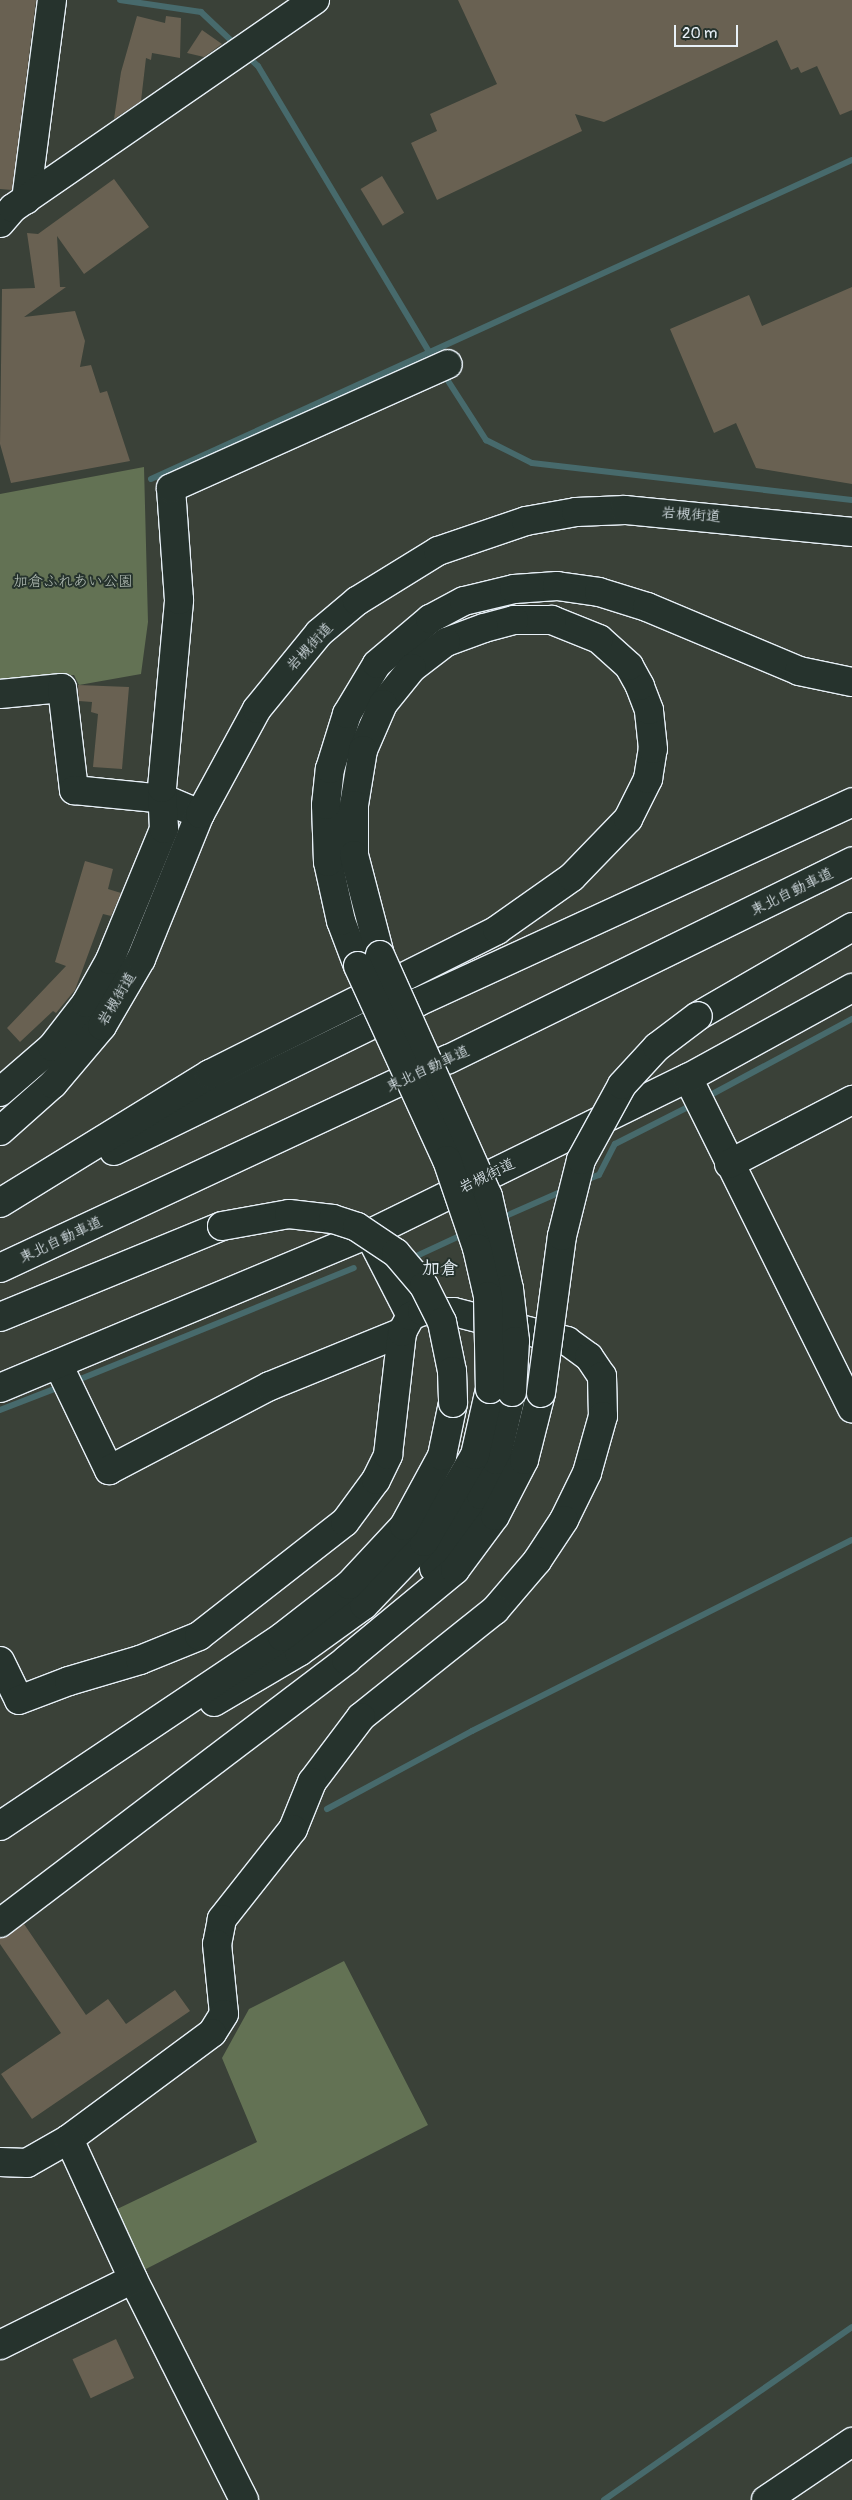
<!DOCTYPE html>
<html>
<head>
<meta charset="utf-8">
<style>
  body { margin:0 }
  #map { position:relative; width:852px; height:2500px; overflow:hidden; background:#3a4138; font-family:Pangolin,"Klee One",sans-serif }
  div>[style] { position:absolute }
  .green>* { inset:0; background:#637254 }
  .stream>* { height:6px; margin:-3px; padding:0 3px; transform-origin:3px; border-radius:3px; background:#476a6c }
  .building>* { inset:0; background:#696152; transform-origin:0 0 }
  .roads { filter:drop-shadow(1px 0 #e8f1f8) drop-shadow(-1px 0 #e8f1f8) drop-shadow(0 1px #e8f1f8) drop-shadow(0 -1px #e8f1f8) }
  .minor>* { height:28px; margin:-14px; padding:0 14px; transform-origin:14px; border-radius:14px; background:#26332d }
  .highway>* { height:28px; margin:-14px; padding:0 14px; transform-origin:14px; border-radius:14px; background:#26332d }
  .bridges { filter:drop-shadow(1px 0 #e8f1f8) drop-shadow(-1px 0 #e8f1f8) drop-shadow(0 1px #e8f1f8) drop-shadow(0 -1px #e8f1f8) }
  .highway-bridge>* { height:28px; margin:-14px; padding:0 14px; transform-origin:14px; border-radius:14px; background:#26332d }
  span { translate:-50% -50%; white-space:nowrap; text-align:center; line-height:1.15; -webkit-text-stroke:4px #26332d; paint-order:stroke }
  .street-label { font-size:15px; color:#e8f1f8 }
  .park-label { font-size:15px; color:#b3beb6 }
  .quarter-label { font-size:18px; color:#e8f1f8; font-weight:700 }
  .scale { position:absolute; left:674px; top:25px; width:64px; height:22px; box-sizing:border-box; border:2px solid #e8f1f8; border-top:0; padding-left:6px; font-size:15px; line-height:18px; white-space:nowrap; color:#e8f1f8; -webkit-text-stroke:4px #26332d; paint-order:stroke }
</style>
</head>
<body>
<div id="map">
  <div class="green">
    <div style="clip-path:polygon(144px 467px,148px 622px,141px 674px,79px 685px,74px 675px,0 684px,0 494px)"></div>
    <div style="clip-path:polygon(344px 1961px,428px 2125px,144px 2270px,113px 2211px,257px 2142px,222px 2058px,249px 2009px)"></div>
  </div>
  <div class="stream">
    <div style="left:120px;top:0;width:82px;rotate:8.4deg"></div>
    <div style="left:201px;top:12px;width:50px;rotate:43.4deg"></div>
    <div style="left:246px;top:55px;width:16px;rotate:43deg"></div>
    <div style="left:258px;top:66px;width:346px;rotate:59.1deg"></div>
    <div style="left:443px;top:373px;width:80px;rotate:57.3deg"></div>
    <div style="left:486px;top:440px;width:51px;rotate:26.6deg"></div>
    <div style="left:532px;top:463px;width:322px;rotate:6.6deg"></div>
    <div style="left:151px;top:479px;width:770px;rotate:-24.47deg"></div>
    <div style="left:705px;top:1098px;width:167px;rotate:-28.3deg"></div>
    <div style="left:583px;top:1181px;width:17px;rotate:-21deg"></div>
    <div style="left:599px;top:1175px;width:35px;rotate:-63deg"></div>
    <div style="left:615px;top:1144px;width:89px;rotate:-26.9deg"></div>
    <div style="left:499px;top:1219px;width:72px;rotate:-23.7deg"></div>
    <div style="left:410px;top:1259px;width:60px;rotate:-24.8deg"></div>
    <div style="left:73px;top:1382px;width:303px;rotate:-22.1deg"></div>
    <div style="left:0;top:1410px;width:66px;rotate:-21.2deg"></div>
    <div style="left:327px;top:1809px;width:165px;rotate:-28.3deg"></div>
    <div style="left:472px;top:1731px;width:425px;rotate:-26.7deg"></div>
    <div style="left:604px;top:2500px;width:302px;rotate:-34.9deg"></div>
  </div>
  <div class="building">
    <div style="clip-path:polygon(0 0,36px 0,12px 190px,0 189px)"></div>
    <div style="clip-path:polygon(458px 0,852px 0,852px 110px,840px 115px,817px 66px,801px 73px,798px 67px,791px 70px,777px 40px,604px 122px,575px 114px,582px 131px,437px 200px,411px 143px,437px 131px,430px 114px,497px 84px)"></div>
    <div style="clip-path:polygon(137px 16px,165px 23px,166px 16px,181px 18px,180px 58px,152px 53px,151px 60px,146px 58px,141px 101px,114px 119px,121px 72px)"></div>
    <div style="clip-path:polygon(202px 30px,222px 44px,204px 57px,187px 53px)"></div>
    <div style="left:382px;top:176px;width:43px;height:25px;rotate:59deg"></div>
    <div style="clip-path:polygon(114px 179px,149px 227px,84px 274px,57px 236px,60px 287px,66px 287px,24px 317px,75px 311px,85px 341px,80px 367px,91px 365px,100px 393px,107px 391px,130px 461px,11px 483px,0 444px,2px 289px,35px 288px,27px 233px,38px 234px)"></div>
    <div style="clip-path:polygon(852px 287px,852px 484px,756px 468px,736px 423px,714px 433px,670px 329px,749px 295px,762px 326px)"></div>
    <div style="clip-path:polygon(78px 685px,129px 687px,122px 769px,93px 767px,98px 714px,91px 712px,92px 702px,79px 701px)"></div>
    <div style="clip-path:polygon(85px 861px,113px 869px,108px 889px,121px 893px,111px 916px,103px 914px,75px 990px,56px 1013px,53px 1011px,20px 1042px,7px 1028px,66px 966px,55px 962px)"></div>
    <div style="clip-path:polygon(24px 1924px,86px 2015px,108px 1999px,126px 2024px,175px 1990px,190px 2011px,32px 2119px,1px 2074px,61px 2033px,0 1944px,0 1938px)"></div>
    <div style="left:116px;top:2339px;width:43px;height:48px;rotate:65deg"></div>
  </div>
  <div class="roads">
    <div class="minor">
      <div style="left:26px;top:200px;width:202px;rotate:-82.6deg"></div>
      <div style="left:0;top:223px;width:20px;rotate:-49deg"></div>
      <div style="left:13px;top:208px;width:367px;rotate:-34.6deg"></div>
      <div style="left:0;top:694px;width:62px;rotate:-5.5deg"></div>
      <div style="left:62px;top:688px;width:103px;rotate:83.3deg"></div>
      <div style="left:74px;top:790px;width:90px;rotate:5.7deg"></div>
      <div style="left:164px;top:799px;width:39px;rotate:23deg"></div>
      <div style="left:688px;top:1078px;width:369px;rotate:63.6deg"></div>
      <div style="left:0;top:1092px;width:69px;rotate:-40.9deg"></div>
      <div style="left:52px;top:1047px;width:56px;rotate:-52.3deg"></div>
      <div style="left:86px;top:1003px;width:49px;rotate:-60.8deg"></div>
      <div style="left:110px;top:960px;width:142px;rotate:-67.6deg"></div>
      <div style="left:164px;top:829px;width:41px;rotate:-92.8deg"></div>
      <div style="left:162px;top:788px;width:189px;rotate:-84.8deg"></div>
      <div style="left:179px;top:600px;width:112px;rotate:-94.1deg"></div>
      <div style="left:171px;top:488px;width:303px;rotate:-24.1deg"></div>
      <div style="left:729px;top:1164px;width:139px;rotate:-27.5deg"></div>
      <div style="left:369px;top:1234px;width:92px;rotate:62.9deg"></div>
      <div style="left:58px;top:1364px;width:118px;rotate:64.3deg"></div>
      <div style="left:109px;top:1470px;width:182px;rotate:-27.6deg"></div>
      <div style="left:270px;top:1386px;width:143px;rotate:-22.2deg"></div>
      <div style="left:0;top:1661px;width:43px;rotate:64deg"></div>
      <div style="left:19px;top:1700px;width:53px;rotate:-20.8deg"></div>
      <div style="left:69px;top:1681px;width:74px;rotate:-16.5deg"></div>
      <div style="left:140px;top:1660px;width:64px;rotate:-22.1deg"></div>
      <div style="left:199px;top:1636px;width:185px;rotate:-38deg"></div>
      <div style="left:345px;top:1522px;width:52px;rotate:-53.6deg"></div>
      <div style="left:376px;top:1480px;width:28px;rotate:-64deg"></div>
      <div style="left:388px;top:1455px;width:124px;rotate:-83.5deg"></div>
      <div style="left:402px;top:1332px;width:18px;rotate:-61deg"></div>
      <div style="left:411px;top:1316px;width:12px;rotate:-24deg"></div>
      <div style="left:422px;top:1311px;width:32px;rotate:2deg"></div>
      <div style="left:454px;top:1312px;width:117px;rotate:14.4deg"></div>
      <div style="left:567px;top:1341px;width:27px;rotate:36deg"></div>
      <div style="left:589px;top:1357px;width:23px;rotate:56deg"></div>
      <div style="left:602px;top:1376px;width:40px;rotate:88.6deg"></div>
      <div style="left:603px;top:1416px;width:59px;rotate:105.7deg"></div>
      <div style="left:587px;top:1473px;width:52px;rotate:116.1deg"></div>
      <div style="left:564px;top:1520px;width:49px;rotate:123.4deg"></div>
      <div style="left:537px;top:1561px;width:65px;rotate:130.6deg"></div>
      <div style="left:495px;top:1610px;width:171px;rotate:141.4deg"></div>
      <div style="left:361px;top:1717px;width:81px;rotate:127deg"></div>
      <div style="left:312px;top:1782px;width:51px;rotate:112deg"></div>
      <div style="left:293px;top:1829px;width:115px;rotate:128.3deg"></div>
      <div style="left:222px;top:1919px;width:25px;rotate:101deg"></div>
      <div style="left:217px;top:1944px;width:70px;rotate:84.3deg"></div>
      <div style="left:224px;top:2014px;width:22px;rotate:122deg"></div>
      <div style="left:212px;top:2033px;width:178px;rotate:143.5deg"></div>
      <div style="left:69px;top:2139px;width:48px;rotate:150.3deg"></div>
      <div style="left:27px;top:2163px;width:27px;rotate:-178deg"></div>
      <div style="left:69px;top:2139px;width:154px;rotate:65.4deg"></div>
      <div style="left:133px;top:2279px;width:247px;rotate:63.3deg"></div>
      <div style="left:0;top:2345px;width:148px;rotate:-26.4deg"></div>
      <div style="left:766px;top:2500px;width:104px;rotate:-34deg"></div>
    </div>
    <div class="highway">
      <div style="left:358px;top:966px;width:48px;rotate:-110.7deg"></div>
      <div style="left:341px;top:921px;width:60px;rotate:-102.4deg"></div>
      <div style="left:328px;top:862px;width:57px;rotate:-92deg"></div>
      <div style="left:326px;top:805px;width:36px;rotate:-84deg"></div>
      <div style="left:330px;top:769px;width:58px;rotate:-72.8deg"></div>
      <div style="left:347px;top:714px;width:58px;rotate:-59deg"></div>
      <div style="left:377px;top:664px;width:70px;rotate:-40.3deg"></div>
      <div style="left:430px;top:619px;width:38px;rotate:-28deg"></div>
      <div style="left:464px;top:601px;width:51px;rotate:-13.5deg"></div>
      <div style="left:514px;top:589px;width:43px;rotate:-4deg"></div>
      <div style="left:557px;top:586px;width:42px;rotate:8.1deg"></div>
      <div style="left:599px;top:592px;width:50px;rotate:17.4deg"></div>
      <div style="left:647px;top:607px;width:165px;rotate:22.8deg"></div>
      <div style="left:799px;top:671px;width:54px;rotate:11.7deg"></div>
      <div style="left:698px;top:1016px;width:178px;rotate:-30deg"></div>
      <div style="left:0;top:1131px;width:71px;rotate:-41.6deg"></div>
      <div style="left:53px;top:1084px;width:76px;rotate:-49.8deg"></div>
      <div style="left:102px;top:1026px;width:78px;rotate:-59.8deg"></div>
      <div style="left:141px;top:959px;width:157px;rotate:-67.9deg"></div>
      <div style="left:200px;top:814px;width:119px;rotate:-61.5deg"></div>
      <div style="left:257px;top:709px;width:98px;rotate:-50.8deg"></div>
      <div style="left:319px;top:633px;width:50px;rotate:-40.1deg"></div>
      <div style="left:357px;top:601px;width:95px;rotate:-31.7deg"></div>
      <div style="left:438px;top:551px;width:93px;rotate:-18.8deg"></div>
      <div style="left:526px;top:521px;width:51px;rotate:-10.2deg"></div>
      <div style="left:576px;top:512px;width:49px;rotate:-2.3deg"></div>
      <div style="left:625px;top:510px;width:228px;rotate:5.5deg"></div>
      <div style="left:114px;top:1151px;width:339px;rotate:-26.1deg"></div>
      <div style="left:418px;top:1002px;width:478px;rotate:-24.7deg"></div>
      <div style="left:0;top:1203px;width:246px;rotate:-31.6deg"></div>
      <div style="left:210px;top:1074px;width:321px;rotate:-26.6deg"></div>
      <div style="left:497px;top:930px;width:92px;rotate:-35.2deg"></div>
      <div style="left:572px;top:877px;width:81px;rotate:-46deg"></div>
      <div style="left:628px;top:819px;width:45px;rotate:-63.4deg"></div>
      <div style="left:648px;top:779px;width:30px;rotate:-81deg"></div>
      <div style="left:653px;top:749px;width:39px;rotate:-96deg"></div>
      <div style="left:649px;top:710px;width:26px;rotate:-111deg"></div>
      <div style="left:640px;top:686px;width:23px;rotate:-119deg"></div>
      <div style="left:629px;top:666px;width:40px;rotate:-138deg"></div>
      <div style="left:599px;top:639px;width:51px;rotate:-158deg"></div>
      <div style="left:552px;top:620px;width:38px;rotate:180deg"></div>
      <div style="left:514px;top:620px;width:31px;rotate:165deg"></div>
      <div style="left:484px;top:628px;width:40px;rotate:159.8deg"></div>
      <div style="left:446px;top:642px;width:43px;rotate:142.6deg"></div>
      <div style="left:412px;top:668px;width:46px;rotate:128.9deg"></div>
      <div style="left:383px;top:704px;width:50px;rotate:113.5deg"></div>
      <div style="left:363px;top:750px;width:56px;rotate:99.3deg"></div>
      <div style="left:354px;top:805px;width:50px;rotate:90deg"></div>
      <div style="left:354px;top:855px;width:103px;rotate:75.4deg"></div>
      <div style="left:0;top:1268px;width:495px;rotate:-25deg"></div>
      <div style="left:449px;top:1059px;width:449px;rotate:-26.1deg"></div>
      <div style="left:0;top:1317px;width:240px;rotate:-22.3deg"></div>
      <div style="left:0;top:1388px;width:400px;rotate:-22.7deg"></div>
      <div style="left:369px;top:1234px;width:355px;rotate:-26.1deg"></div>
      <div style="left:688px;top:1078px;width:187px;rotate:-28.8deg"></div>
      <div style="left:434px;top:1568px;width:87px;rotate:-57.2deg"></div>
      <div style="left:481px;top:1495px;width:38px;rotate:-67deg"></div>
      <div style="left:496px;top:1460px;width:70px;rotate:-76.8deg"></div>
      <div style="left:214px;top:1702px;width:99px;rotate:-30.5deg"></div>
      <div style="left:299px;top:1652px;width:80px;rotate:-35.9deg"></div>
      <div style="left:364px;top:1605px;width:87px;rotate:-46.4deg"></div>
      <div style="left:424px;top:1542px;width:101px;rotate:-59.6deg"></div>
      <div style="left:475px;top:1455px;width:68px;rotate:-77.2deg"></div>
      <div style="left:0;top:1826px;width:339px;rotate:-33.8deg"></div>
      <div style="left:282px;top:1637px;width:85px;rotate:-37.8deg"></div>
      <div style="left:349px;top:1585px;width:81px;rotate:-47deg"></div>
      <div style="left:404px;top:1526px;width:80px;rotate:-61.5deg"></div>
      <div style="left:442px;top:1456px;width:54px;rotate:-78.3deg"></div>
      <div style="left:0;top:1923px;width:435px;rotate:-37.2deg"></div>
      <div style="left:346px;top:1660px;width:141px;rotate:-39.5deg"></div>
      <div style="left:455px;top:1570px;width:67px;rotate:-53.5deg"></div>
      <div style="left:495px;top:1516px;width:63px;rotate:-62.6deg"></div>
      <div style="left:524px;top:1460px;width:69px;rotate:-75.8deg"></div>
    </div>
  </div>
  <div class="bridges">
    <div class="highway-bridge">
      <div style="left:380px;top:955px;width:264px;rotate:65.9deg"></div>
      <div style="left:488px;top:1196px;width:95px;rotate:77.3deg"></div>
      <div style="left:509px;top:1289px;width:52px;rotate:83.4deg"></div>
      <div style="left:515px;top:1341px;width:51px;rotate:93.4deg"></div>
      <div style="left:358px;top:966px;width:213px;rotate:65.4deg"></div>
      <div style="left:447px;top:1160px;width:93px;rotate:71.2deg"></div>
      <div style="left:477px;top:1248px;width:49px;rotate:77.1deg"></div>
      <div style="left:488px;top:1296px;width:93px;rotate:88.8deg"></div>
      <div style="left:222px;top:1226px;width:68px;rotate:-10.2deg"></div>
      <div style="left:289px;top:1214px;width:44px;rotate:6.5deg"></div>
      <div style="left:333px;top:1219px;width:25px;rotate:18deg"></div>
      <div style="left:357px;top:1227px;width:47px;rotate:33.7deg"></div>
      <div style="left:396px;top:1253px;width:43px;rotate:49.7deg"></div>
      <div style="left:424px;top:1286px;width:40px;rotate:63.4deg"></div>
      <div style="left:442px;top:1322px;width:50px;rotate:78.5deg"></div>
      <div style="left:452px;top:1371px;width:32px;rotate:88deg"></div>
      <div style="left:541px;top:1393px;width:158px;rotate:-82.4deg"></div>
      <div style="left:562px;top:1236px;width:78px;rotate:-76deg"></div>
      <div style="left:581px;top:1160px;width:85px;rotate:-61.3deg"></div>
      <div style="left:622px;top:1085px;width:52px;rotate:-47.4deg"></div>
      <div style="left:657px;top:1047px;width:51px;rotate:-37.1deg"></div>
    </div>
  </div>
  <div class="street-label">
    <span style="left:691px;top:515px;rotate:4deg">岩槻街道</span>
    <span style="left:310px;top:647px;rotate:-47deg">岩槻街道</span>
    <span style="left:792px;top:892px;rotate:-26deg">東北自動車道</span>
    <span style="left:117px;top:999px;rotate:-59deg">岩槻街道</span>
    <span style="left:428px;top:1069px;rotate:-25deg">東北自動車道</span>
    <span style="left:487px;top:1176px;rotate:-26deg">岩槻街道</span>
    <span style="left:61px;top:1240px;rotate:-25deg">東北自動車道</span>
  </div>
  <div class="park-label">
    <span style="left:73px;top:582px">加倉ふれあい公園</span>
  </div>
  <div class="quarter-label">
    <span style="left:440px;top:1269px">加倉</span>
  </div>
  <div class="scale">20 m</div>
</div>
</body>
</html>
